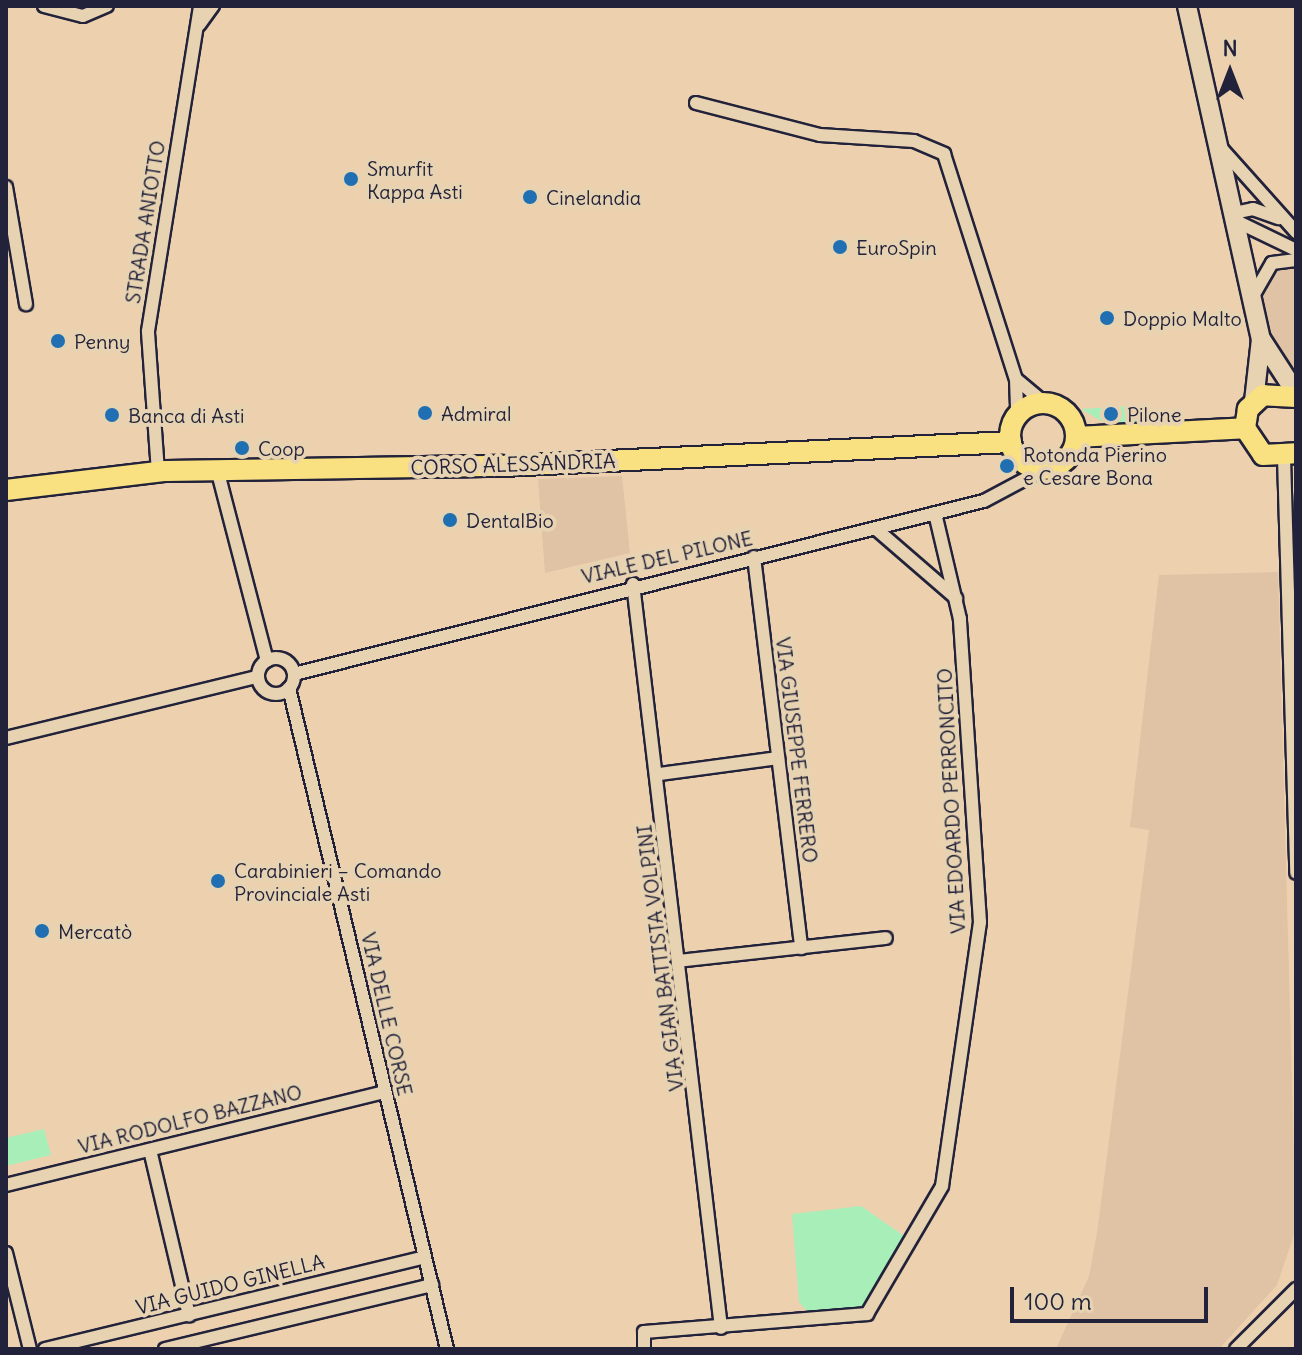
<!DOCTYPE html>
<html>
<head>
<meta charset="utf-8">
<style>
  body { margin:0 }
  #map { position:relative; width:1302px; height:1355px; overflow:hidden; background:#edd1af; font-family:Delius,sans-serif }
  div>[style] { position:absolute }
  .built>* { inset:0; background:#e0c2a5 }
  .green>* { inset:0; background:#a8eeb9 }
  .roads { filter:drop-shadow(2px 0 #22223b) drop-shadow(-2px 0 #22223b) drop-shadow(0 2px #22223b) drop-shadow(0 -2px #22223b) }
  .street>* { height:12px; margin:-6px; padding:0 6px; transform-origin:6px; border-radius:6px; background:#e7d3b1 }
  .street>.ring { margin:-6px; padding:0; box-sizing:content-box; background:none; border:12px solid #e7d3b1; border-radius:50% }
  .secondary>* { height:18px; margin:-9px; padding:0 9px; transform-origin:9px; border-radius:9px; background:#e7d3b1 }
  .primary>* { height:20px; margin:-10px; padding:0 10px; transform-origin:10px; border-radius:10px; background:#f9e181 }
  .primary>.ring { margin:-10px; padding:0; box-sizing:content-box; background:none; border:20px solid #f9e181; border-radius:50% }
  .dots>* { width:22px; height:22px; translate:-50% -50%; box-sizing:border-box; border:4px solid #e7d3b1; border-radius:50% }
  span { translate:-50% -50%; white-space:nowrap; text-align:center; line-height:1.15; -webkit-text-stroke:8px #e7d3b1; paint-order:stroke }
  .poi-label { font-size:20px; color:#22223b }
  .left { translate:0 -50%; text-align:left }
  .street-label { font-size:20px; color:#22223b }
  .frame { position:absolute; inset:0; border:8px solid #22223b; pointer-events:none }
  .north { position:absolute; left:1190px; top:32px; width:80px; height:80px; -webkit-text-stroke:6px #e7d3b1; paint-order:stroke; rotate:0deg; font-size:22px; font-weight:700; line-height:32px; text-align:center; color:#22223b }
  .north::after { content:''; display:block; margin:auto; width:28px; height:36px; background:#22223b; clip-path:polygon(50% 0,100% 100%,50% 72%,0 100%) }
  .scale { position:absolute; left:1010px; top:1287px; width:198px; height:36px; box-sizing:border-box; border:4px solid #22223b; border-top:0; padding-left:10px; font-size:24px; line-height:28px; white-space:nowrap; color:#22223b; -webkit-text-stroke:6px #e7d3b1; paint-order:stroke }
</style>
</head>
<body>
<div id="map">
  <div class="built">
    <div style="clip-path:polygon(1282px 264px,1296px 264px,1296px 382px,1271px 349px,1260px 295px)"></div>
    <div style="clip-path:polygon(622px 476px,630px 553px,545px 573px,538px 479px)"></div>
    <div style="clip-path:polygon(1278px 572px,1296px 1229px,1277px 1285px,1219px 1349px,1056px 1349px,1089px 1276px,1097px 1233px,1149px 830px,1130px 827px,1159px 575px)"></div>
  </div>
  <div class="green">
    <div style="clip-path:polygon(1148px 405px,1146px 424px,1110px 426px,1081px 409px)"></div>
    <div style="clip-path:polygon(44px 1129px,51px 1155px,6px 1166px,6px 1138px)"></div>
    <div style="clip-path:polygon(861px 1206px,907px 1238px,859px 1312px,812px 1317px,799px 1302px,792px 1214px)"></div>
  </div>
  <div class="roads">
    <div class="street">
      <div style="left:44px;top:6px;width:40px;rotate:14.4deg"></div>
      <div style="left:83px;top:16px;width:26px;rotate:-23deg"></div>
      <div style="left:199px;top:25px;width:24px;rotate:-54deg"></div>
      <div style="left:696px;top:103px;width:128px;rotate:14.5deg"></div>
      <div style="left:820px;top:135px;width:94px;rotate:3.7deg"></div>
      <div style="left:914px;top:141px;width:33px;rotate:23deg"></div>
      <div style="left:944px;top:154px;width:236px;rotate:72.3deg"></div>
      <div style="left:1016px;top:379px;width:37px;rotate:88deg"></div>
      <div style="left:1221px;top:148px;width:113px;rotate:48.2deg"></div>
      <div style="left:6px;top:187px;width:119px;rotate:80.3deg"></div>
      <div style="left:1234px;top:213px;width:19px;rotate:-12deg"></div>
      <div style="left:1253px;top:209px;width:27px;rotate:20deg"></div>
      <div style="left:1236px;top:221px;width:67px;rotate:25.8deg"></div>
      <div style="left:1253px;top:296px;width:38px;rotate:-60deg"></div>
      <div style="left:1272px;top:263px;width:24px;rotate:-7deg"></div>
      <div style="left:1016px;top:379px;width:39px;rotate:40deg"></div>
      <div style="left:1284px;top:458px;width:415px;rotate:88.3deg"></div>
      <div style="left:217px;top:469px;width:198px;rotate:75.4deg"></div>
      <div style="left:158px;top:472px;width:141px;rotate:-94.1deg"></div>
      <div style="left:148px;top:331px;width:329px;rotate:-80.9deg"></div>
      <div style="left:876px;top:529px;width:106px;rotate:40.8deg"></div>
      <div style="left:754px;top:557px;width:394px;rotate:83.1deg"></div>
      <div style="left:633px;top:584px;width:749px;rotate:83.25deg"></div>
      <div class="ring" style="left:258px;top:658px;width:24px;height:24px"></div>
      <div style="left:294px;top:674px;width:711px;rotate:-14.08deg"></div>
      <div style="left:984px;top:501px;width:68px;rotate:-28.1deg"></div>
      <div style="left:289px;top:688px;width:680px;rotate:76.56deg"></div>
      <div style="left:6px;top:738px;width:258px;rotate:-13.7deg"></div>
      <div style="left:660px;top:774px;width:119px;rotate:-7.7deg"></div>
      <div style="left:678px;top:961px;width:209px;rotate:-6.3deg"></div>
      <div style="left:150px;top:1150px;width:170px;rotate:76.7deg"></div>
      <div style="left:6px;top:1185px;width:390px;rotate:-13.8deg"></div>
      <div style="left:6px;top:1253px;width:99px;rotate:76deg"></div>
      <div style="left:45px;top:1349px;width:391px;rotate:-13.6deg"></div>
      <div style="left:165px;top:1349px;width:275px;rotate:-13.5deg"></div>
      <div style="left:644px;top:1349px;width:17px;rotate:-90deg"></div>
      <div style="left:644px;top:1332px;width:224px;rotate:-4.6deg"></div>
      <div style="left:867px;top:1314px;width:148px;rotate:-59.6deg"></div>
      <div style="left:942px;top:1186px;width:267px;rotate:-81.8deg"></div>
      <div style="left:980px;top:922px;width:304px;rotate:-93.8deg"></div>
      <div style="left:960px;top:619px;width:109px;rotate:-103.3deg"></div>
      <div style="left:1236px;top:1349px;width:85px;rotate:-45deg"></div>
    </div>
    <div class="secondary">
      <div style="left:1187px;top:6px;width:341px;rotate:77.5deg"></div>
      <div style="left:1261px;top:339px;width:62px;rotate:96.4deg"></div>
      <div style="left:1261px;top:339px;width:64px;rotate:57.1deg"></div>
    </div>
    <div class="primary">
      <div style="left:1296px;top:397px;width:33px;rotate:-177deg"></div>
      <div style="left:1263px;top:395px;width:21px;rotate:137deg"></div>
      <div style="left:1248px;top:409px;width:19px;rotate:99deg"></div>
      <div style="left:1245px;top:428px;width:32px;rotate:56deg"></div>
      <div style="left:1263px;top:455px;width:33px;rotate:-3deg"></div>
      <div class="ring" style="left:1010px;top:403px;width:46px;height:46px"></div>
      <div style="left:1076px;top:437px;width:169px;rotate:-3deg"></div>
      <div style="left:6px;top:490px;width:161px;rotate:-6.8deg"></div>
      <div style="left:166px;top:471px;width:336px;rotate:-0.9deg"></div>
      <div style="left:502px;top:466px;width:510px;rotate:-2.7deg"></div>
    </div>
  </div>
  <div class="dots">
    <div style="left:351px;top:179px;background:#1f6fb2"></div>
    <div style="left:530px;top:197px;background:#1f6fb2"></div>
    <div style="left:840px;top:247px;background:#1f6fb2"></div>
    <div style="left:1107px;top:318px;background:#1f6fb2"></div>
    <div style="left:58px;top:341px;background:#1f6fb2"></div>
    <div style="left:425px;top:413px;background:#1f6fb2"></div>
    <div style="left:1111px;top:414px;background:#1f6fb2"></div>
    <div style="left:112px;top:415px;background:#1f6fb2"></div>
    <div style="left:242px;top:448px;background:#1f6fb2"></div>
    <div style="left:1007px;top:466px;background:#1f6fb2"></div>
    <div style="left:450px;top:520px;background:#1f6fb2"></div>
    <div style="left:218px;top:881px;background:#1f6fb2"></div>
    <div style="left:42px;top:931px;background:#1f6fb2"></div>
  </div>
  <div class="poi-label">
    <span class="left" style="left:367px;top:180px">Smurfit<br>Kappa Asti</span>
    <span class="left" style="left:546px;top:197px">Cinelandia</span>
    <span class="left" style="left:856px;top:247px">EuroSpin</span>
    <span class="left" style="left:1123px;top:318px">Doppio Malto</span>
    <span class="left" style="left:74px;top:341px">Penny</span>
    <span class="left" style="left:441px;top:413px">Admiral</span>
    <span class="left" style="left:1127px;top:414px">Pilone</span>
    <span class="left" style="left:128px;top:415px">Banca di Asti</span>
    <span class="left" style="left:258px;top:448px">Coop</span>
    <span class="left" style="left:1023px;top:466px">Rotonda Pierino<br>e Cesare Bona</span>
    <span class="left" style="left:466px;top:520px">DentalBio</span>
    <span class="left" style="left:234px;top:882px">Carabinieri – Comando<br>Provinciale Asti</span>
    <span class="left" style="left:58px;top:931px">Mercatò</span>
  </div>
  <div class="street-label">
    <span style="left:145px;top:222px;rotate:-81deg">STRADA ANIOTTO</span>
    <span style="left:513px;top:464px;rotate:-2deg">CORSO ALESSANDRIA</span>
    <span style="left:667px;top:557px;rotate:-13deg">VIALE DEL PILONE</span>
    <span style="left:797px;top:750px;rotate:83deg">VIA GIUSEPPE FERRERO</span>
    <span style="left:951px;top:801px;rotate:-93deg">VIA EDOARDO PERRONCITO</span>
    <span style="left:660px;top:958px;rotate:-97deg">VIA GIAN BATTISTA VOLPINI</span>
    <span style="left:387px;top:1014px;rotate:77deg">VIA DELLE CORSE</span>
    <span style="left:190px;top:1119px;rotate:-14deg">VIA RODOLFO BAZZANO</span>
    <span style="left:230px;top:1284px;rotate:-14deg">VIA GUIDO GINELLA</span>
  </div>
  <div class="frame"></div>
  <div class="north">N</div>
  <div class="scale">100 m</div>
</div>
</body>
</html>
